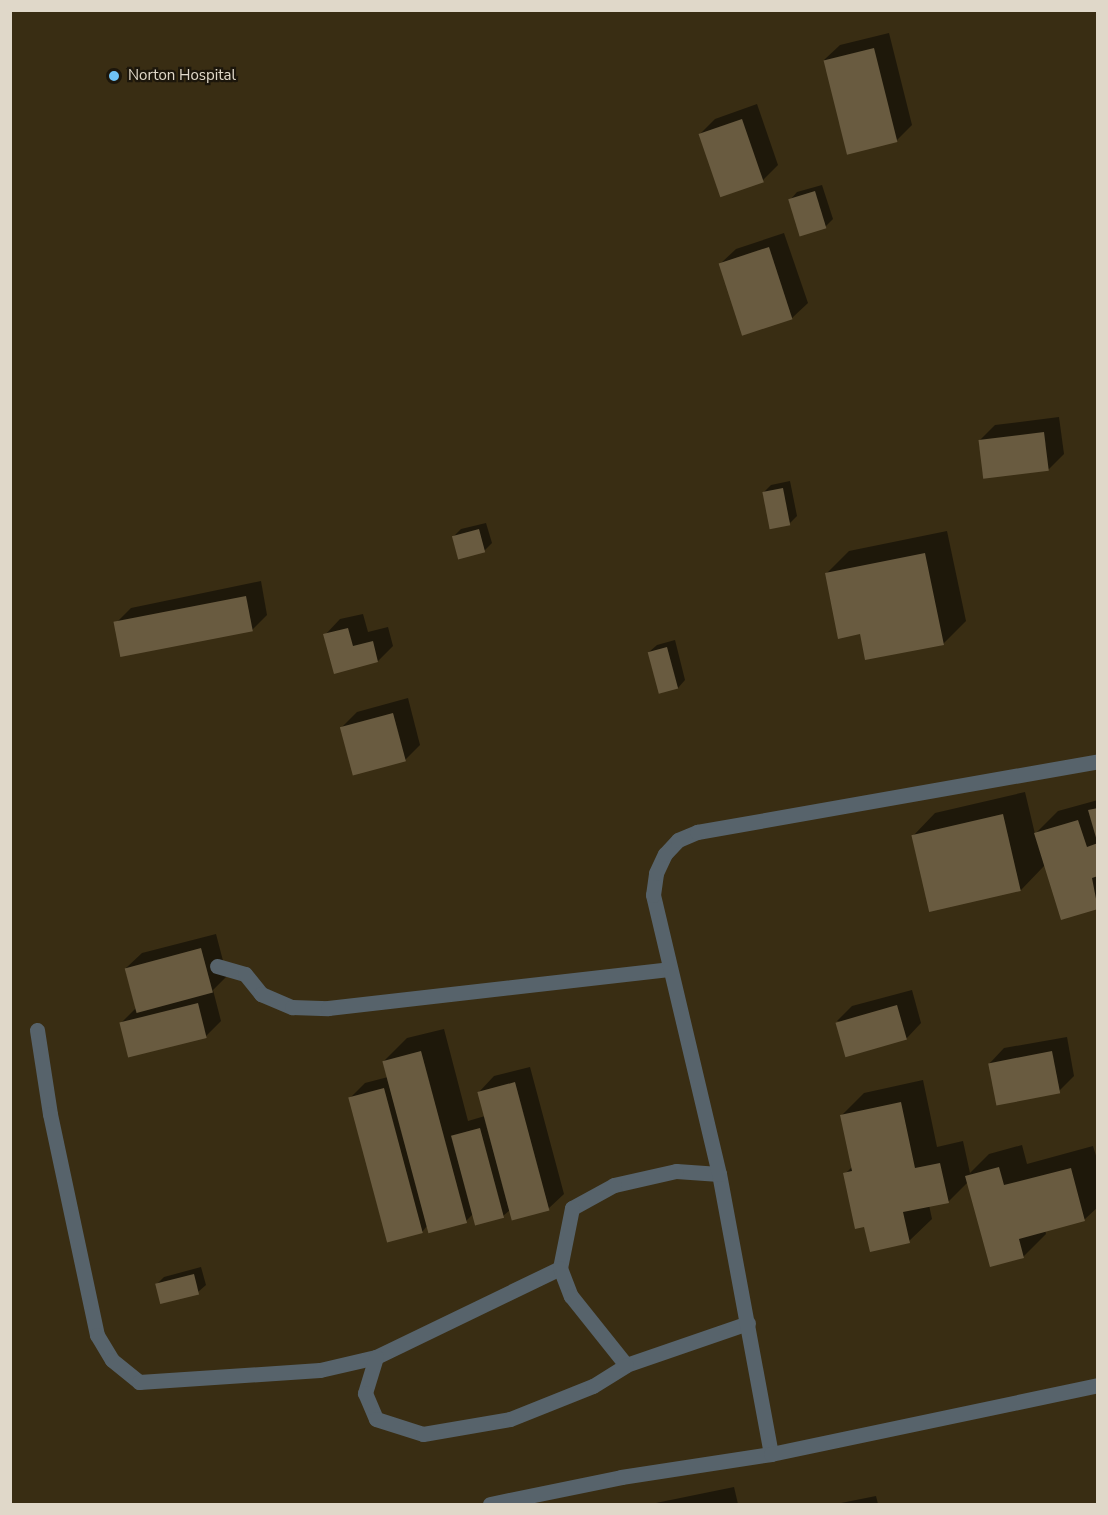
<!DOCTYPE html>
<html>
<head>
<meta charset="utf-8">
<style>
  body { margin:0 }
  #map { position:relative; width:1108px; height:1515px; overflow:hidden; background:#392d13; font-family:"Nunito Sans",sans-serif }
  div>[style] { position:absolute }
  .shadow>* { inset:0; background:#0007 }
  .building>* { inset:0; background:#695b40; transform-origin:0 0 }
  .service>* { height:15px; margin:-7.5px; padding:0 7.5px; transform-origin:7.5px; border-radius:7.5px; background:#57636b }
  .minor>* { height:15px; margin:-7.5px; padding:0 7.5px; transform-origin:7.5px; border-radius:7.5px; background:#57636b }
  .dots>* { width:16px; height:16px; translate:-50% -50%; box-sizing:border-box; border:3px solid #1c160b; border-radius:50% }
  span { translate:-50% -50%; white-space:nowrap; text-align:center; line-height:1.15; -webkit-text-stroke:4.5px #1c160b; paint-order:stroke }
  .poi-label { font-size:15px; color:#e0d8c9 }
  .left { translate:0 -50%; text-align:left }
  .frame { position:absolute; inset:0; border:12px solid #e0d8c9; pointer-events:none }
</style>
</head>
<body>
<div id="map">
  <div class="shadow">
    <div style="clip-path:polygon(889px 33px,912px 125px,896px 141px,824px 60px,840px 45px)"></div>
    <div style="clip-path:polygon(757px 104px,778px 165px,763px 180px,700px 134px,715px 119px)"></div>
    <div style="clip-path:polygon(822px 185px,833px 219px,825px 227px,790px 200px,797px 192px)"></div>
    <div style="clip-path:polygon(784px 233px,808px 303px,792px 318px,720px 264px,736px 249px)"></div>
    <div style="clip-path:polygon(1059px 417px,1064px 454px,1049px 469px,979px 441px,995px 425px)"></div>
    <div style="clip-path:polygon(790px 481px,797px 516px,790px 523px,764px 492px,771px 485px)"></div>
    <div style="clip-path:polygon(486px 523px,492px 543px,485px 550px,460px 557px,454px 536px,461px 529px)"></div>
    <div style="clip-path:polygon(947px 531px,966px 621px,943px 644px,861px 633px,827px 573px,849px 551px)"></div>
    <div style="clip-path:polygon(261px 581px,267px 615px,252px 630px,116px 623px,131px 608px)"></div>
    <div style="clip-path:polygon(363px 614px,368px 632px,388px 627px,393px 646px,378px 661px,325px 635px,340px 619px)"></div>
    <div style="clip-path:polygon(675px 640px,685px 680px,678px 688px,649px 652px,657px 645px)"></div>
    <div style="clip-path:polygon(408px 698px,420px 745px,405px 760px,342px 727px,357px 712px)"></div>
    <div style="clip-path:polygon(1025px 792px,1035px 834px,1058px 811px,1098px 800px,1098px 908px,1045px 865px,1021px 890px,913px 836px,935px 813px)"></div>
    <div style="clip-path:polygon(216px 934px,227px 976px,213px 990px,221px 1021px,206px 1036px,120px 1024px,136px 1008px,126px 968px,142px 953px)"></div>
    <div style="clip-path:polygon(912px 990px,921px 1023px,906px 1039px,837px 1021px,852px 1006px)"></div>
    <div style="clip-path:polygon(444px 1029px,468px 1121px,485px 1116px,479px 1092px,494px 1076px,530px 1067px,564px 1194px,548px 1209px,510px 1210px,503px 1216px,473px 1214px,465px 1222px,427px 1226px,422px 1232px,350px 1098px,365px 1083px,388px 1077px,384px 1061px,407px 1038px)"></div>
    <div style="clip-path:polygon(1067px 1037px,1074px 1076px,1059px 1091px,989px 1064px,1004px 1048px)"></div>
    <div style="clip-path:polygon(923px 1080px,937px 1147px,963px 1141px,970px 1173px,989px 1154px,1022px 1145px,1027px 1164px,1093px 1146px,1098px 1162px,1098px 1207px,1085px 1219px,1045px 1230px,1046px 1234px,1023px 1257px,968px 1182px,949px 1201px,929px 1205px,932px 1219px,909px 1241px,866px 1225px,845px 1174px,853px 1166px,842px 1115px,864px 1093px)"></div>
    <div style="clip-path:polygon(201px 1267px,206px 1285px,198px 1292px,157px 1284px,164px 1277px)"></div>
    <div style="clip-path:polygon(734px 1487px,738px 1504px,651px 1504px)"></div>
    <div style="clip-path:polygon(876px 1496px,878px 1504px,835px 1504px,836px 1504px)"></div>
  </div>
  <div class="building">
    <div style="left:874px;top:48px;width:97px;height:52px;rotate:76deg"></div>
    <div style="left:742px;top:119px;width:67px;height:46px;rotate:71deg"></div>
    <div style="left:815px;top:191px;width:39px;height:28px;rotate:73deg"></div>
    <div style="left:769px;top:247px;width:76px;height:53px;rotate:72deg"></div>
    <div style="left:1044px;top:432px;width:39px;height:66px;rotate:83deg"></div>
    <div style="left:783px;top:488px;width:38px;height:21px;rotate:79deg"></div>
    <div style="left:479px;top:529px;width:24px;height:28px;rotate:75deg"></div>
    <div style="clip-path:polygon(925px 553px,944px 645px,865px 660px,860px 634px,838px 639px,825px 573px)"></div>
    <div style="left:246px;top:596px;width:36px;height:135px;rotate:79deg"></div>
    <div style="clip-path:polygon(348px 628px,353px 646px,373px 641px,378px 662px,334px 674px,323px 634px)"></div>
    <div style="left:667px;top:647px;width:43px;height:20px;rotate:75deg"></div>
    <div style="left:393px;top:713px;width:50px;height:55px;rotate:75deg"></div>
    <div style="clip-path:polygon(1098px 808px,1098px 841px,1097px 841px,1088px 810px)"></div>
    <div style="left:1003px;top:814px;width:79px;height:94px;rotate:77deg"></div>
    <div style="clip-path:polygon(1078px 820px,1087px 847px,1098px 843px,1098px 876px,1092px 878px,1098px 909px,1061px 920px,1034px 833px)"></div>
    <div style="left:201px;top:948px;width:46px;height:79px;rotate:75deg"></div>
    <div style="left:198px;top:1003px;width:36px;height:81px;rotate:76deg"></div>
    <div style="left:897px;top:1005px;width:36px;height:64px;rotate:74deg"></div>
    <div style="left:421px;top:1051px;width:178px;height:40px;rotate:75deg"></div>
    <div style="left:1052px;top:1051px;width:43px;height:65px;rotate:79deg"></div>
    <div style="left:515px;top:1082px;width:133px;height:39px;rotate:75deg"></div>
    <div style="left:384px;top:1088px;width:150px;height:37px;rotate:75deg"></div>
    <div style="clip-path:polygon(901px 1102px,915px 1168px,940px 1163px,949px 1203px,903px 1212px,910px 1243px,870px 1252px,864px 1227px,855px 1229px,843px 1173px,852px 1171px,840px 1115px)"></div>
    <div style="left:480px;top:1128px;width:93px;height:30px;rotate:75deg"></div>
    <div style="clip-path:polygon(999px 1167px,1004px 1185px,1071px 1168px,1085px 1221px,1019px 1239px,1024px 1258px,990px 1267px,965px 1176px)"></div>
    <div style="left:194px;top:1274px;width:21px;height:40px;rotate:76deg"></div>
  </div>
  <div class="service">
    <div style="left:217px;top:966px;width:29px;rotate:16deg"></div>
    <div style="left:245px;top:974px;width:26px;rotate:51deg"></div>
    <div style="left:261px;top:994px;width:34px;rotate:23deg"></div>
    <div style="left:292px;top:1007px;width:36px;rotate:2deg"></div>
    <div style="left:328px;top:1008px;width:343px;rotate:-6.5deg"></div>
    <div style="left:37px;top:1030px;width:85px;rotate:81.2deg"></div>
    <div style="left:50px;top:1114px;width:226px;rotate:78deg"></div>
    <div style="left:97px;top:1335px;width:29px;rotate:59deg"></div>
    <div style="left:112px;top:1360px;width:35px;rotate:39deg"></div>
    <div style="left:139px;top:1382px;width:181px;rotate:-3.8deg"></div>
    <div style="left:320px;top:1370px;width:57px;rotate:-13.1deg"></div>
    <div style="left:376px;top:1357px;width:204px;rotate:-25.8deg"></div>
    <div style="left:719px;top:1174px;width:43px;rotate:-176deg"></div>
    <div style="left:676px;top:1171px;width:64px;rotate:167.3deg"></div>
    <div style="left:614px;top:1185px;width:48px;rotate:151.3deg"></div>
    <div style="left:572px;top:1208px;width:61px;rotate:101.3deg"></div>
    <div style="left:560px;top:1268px;width:30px;rotate:69deg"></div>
    <div style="left:571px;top:1296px;width:88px;rotate:51.4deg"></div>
    <div style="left:626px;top:1365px;width:129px;rotate:-19deg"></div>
    <div style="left:376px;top:1357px;width:38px;rotate:107deg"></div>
    <div style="left:365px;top:1393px;width:28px;rotate:67deg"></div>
    <div style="left:376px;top:1419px;width:49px;rotate:17.7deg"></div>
    <div style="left:423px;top:1434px;width:88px;rotate:-9.8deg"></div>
    <div style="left:510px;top:1419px;width:89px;rotate:-21.7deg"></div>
    <div style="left:593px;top:1386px;width:39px;rotate:-32deg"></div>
  </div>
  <div class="minor">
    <div style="left:771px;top:1454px;width:285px;rotate:-100.5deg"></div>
    <div style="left:719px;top:1174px;width:287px;rotate:-103.3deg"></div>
    <div style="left:653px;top:895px;width:22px;rotate:-82deg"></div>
    <div style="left:656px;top:873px;width:21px;rotate:-65deg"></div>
    <div style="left:665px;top:854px;width:19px;rotate:-47deg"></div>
    <div style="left:678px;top:840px;width:21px;rotate:-23deg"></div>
    <div style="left:697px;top:832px;width:407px;rotate:-10deg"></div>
    <div style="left:490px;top:1504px;width:134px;rotate:-11.6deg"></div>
    <div style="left:621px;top:1477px;width:152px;rotate:-8.7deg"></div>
    <div style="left:771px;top:1454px;width:334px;rotate:-11.9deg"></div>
  </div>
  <div class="dots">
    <div style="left:114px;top:76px;background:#6fc2f4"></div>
  </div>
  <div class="poi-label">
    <span class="left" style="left:128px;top:76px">Norton Hospital</span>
  </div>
  <div class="frame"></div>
</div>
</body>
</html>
